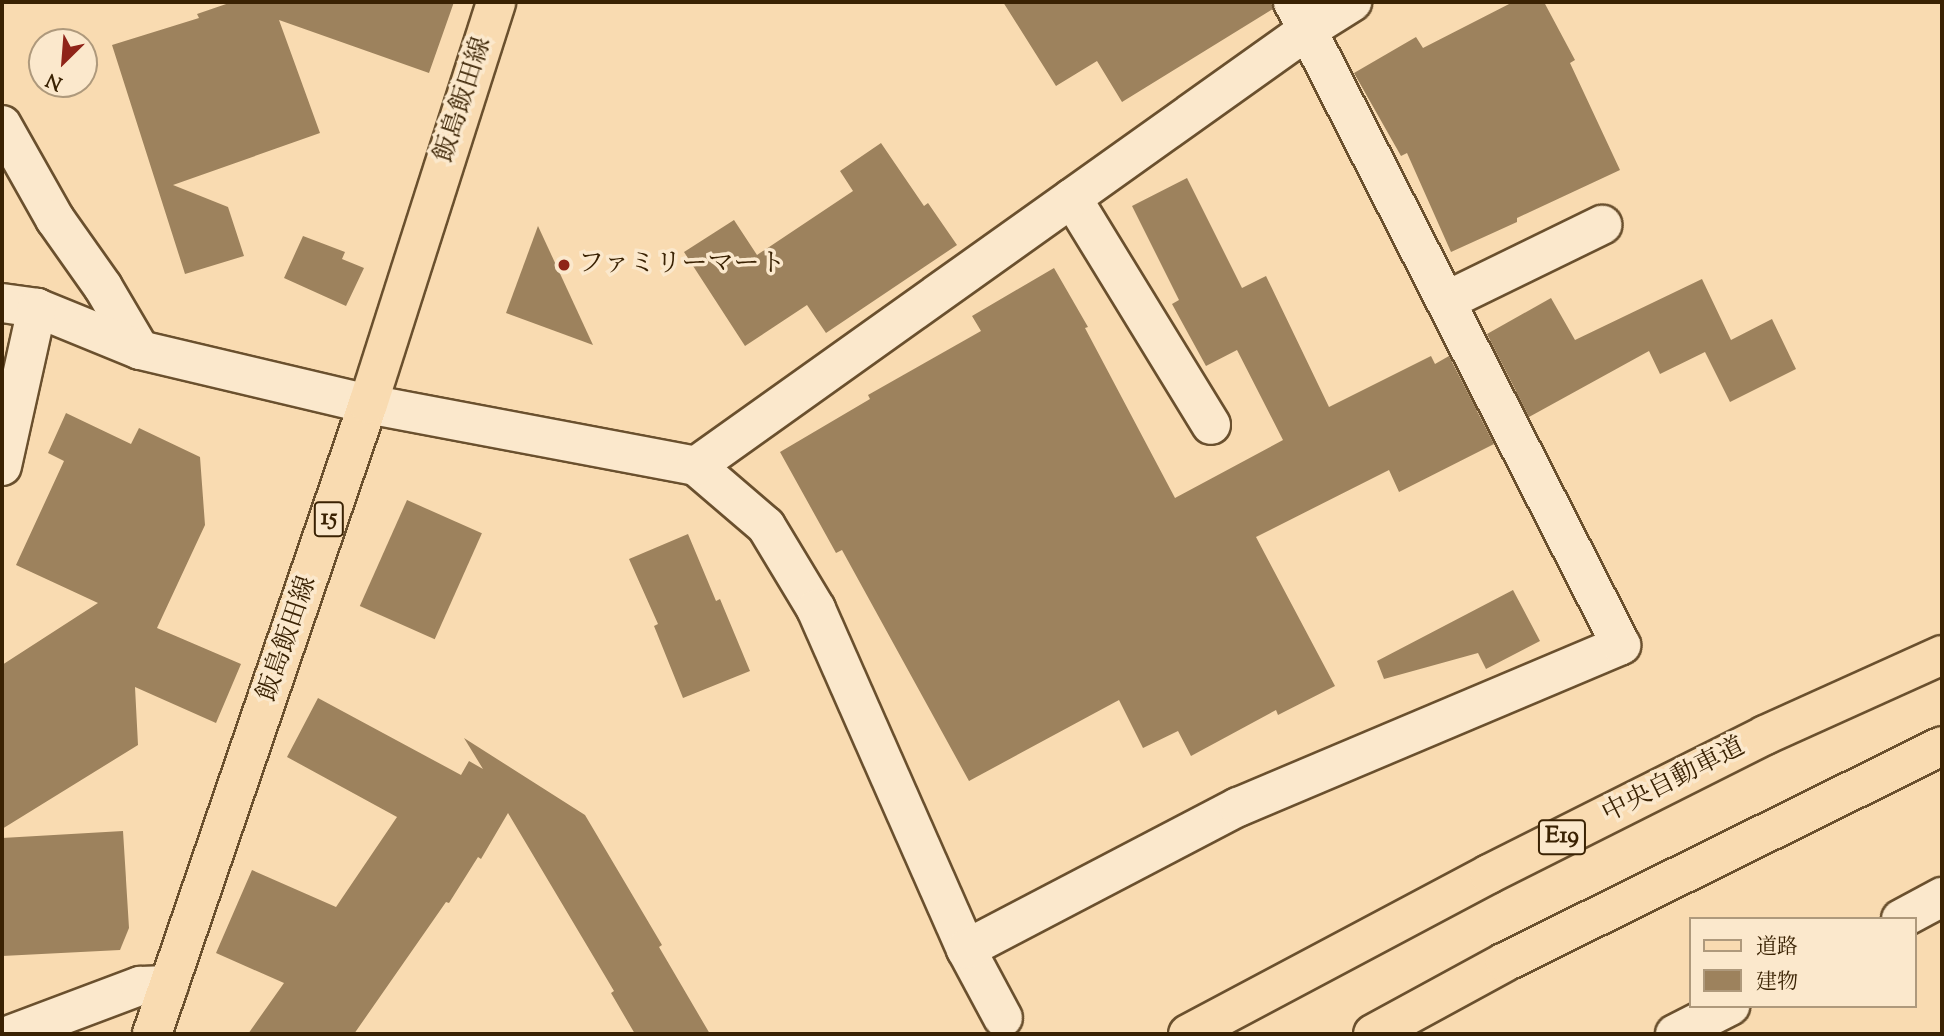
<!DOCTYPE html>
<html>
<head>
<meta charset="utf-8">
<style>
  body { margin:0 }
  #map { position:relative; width:1944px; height:1036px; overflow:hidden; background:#f9dbb1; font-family:"Sorts Mill Goudy","Noto Serif JP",serif }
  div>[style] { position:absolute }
  .building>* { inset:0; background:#9d825d; transform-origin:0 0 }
  .roads { filter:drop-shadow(2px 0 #6a502e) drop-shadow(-2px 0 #6a502e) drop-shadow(0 2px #6a502e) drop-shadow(0 -2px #6a502e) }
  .minor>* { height:38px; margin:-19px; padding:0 19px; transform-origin:19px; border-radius:19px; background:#fbe8cc }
  .major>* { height:38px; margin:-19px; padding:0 19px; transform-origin:19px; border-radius:19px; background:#f9dbb1 }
  .highway>* { height:38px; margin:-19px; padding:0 19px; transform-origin:19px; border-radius:19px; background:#f9dbb1 }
  .dots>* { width:19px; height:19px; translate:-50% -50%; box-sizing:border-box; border:4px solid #fbe8cc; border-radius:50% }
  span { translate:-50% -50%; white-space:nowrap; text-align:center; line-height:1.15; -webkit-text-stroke:7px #fbe8cc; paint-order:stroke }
  .shield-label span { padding:2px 5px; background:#fbe8cc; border:2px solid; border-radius:5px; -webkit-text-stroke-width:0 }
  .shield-label { font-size:24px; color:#3a2203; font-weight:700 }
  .street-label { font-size:26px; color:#3a2203 }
  .poi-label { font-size:26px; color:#3a2203 }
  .left { translate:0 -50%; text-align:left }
  .frame { position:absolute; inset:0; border:4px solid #3a2203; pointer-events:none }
  .legend { position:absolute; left:1689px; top:917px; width:228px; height:91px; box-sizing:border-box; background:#fbe8cc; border:2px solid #ae997c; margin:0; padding:9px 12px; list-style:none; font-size:21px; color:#3a2203 }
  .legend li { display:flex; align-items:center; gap:14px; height:35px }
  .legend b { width:35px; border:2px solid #ae997c }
  .north { position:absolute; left:28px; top:28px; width:70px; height:70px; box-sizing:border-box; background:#fbe8cc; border:2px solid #ae997c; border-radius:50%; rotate:205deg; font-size:19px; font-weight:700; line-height:28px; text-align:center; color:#3a2203 }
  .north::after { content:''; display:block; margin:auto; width:24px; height:32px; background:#8f2418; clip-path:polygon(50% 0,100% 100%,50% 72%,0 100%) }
</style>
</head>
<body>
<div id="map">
  <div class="building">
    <div style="clip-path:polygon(232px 2px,454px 2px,429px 73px,279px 20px,320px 133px,173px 185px,228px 207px,244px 256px,185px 274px,112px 45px,199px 18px,197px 14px)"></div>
    <div style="clip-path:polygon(1003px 2px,1271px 2px,1273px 9px,1122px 102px,1097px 61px,1056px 86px)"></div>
    <div style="clip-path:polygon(1513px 2px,1544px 2px,1575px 60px,1570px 63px,1620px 170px,1517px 218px,1517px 222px,1451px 252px,1407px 153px,1401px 156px,1354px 73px,1416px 37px,1423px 48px)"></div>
    <div style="clip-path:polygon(881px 143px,924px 206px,928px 203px,957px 245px,826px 333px,807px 305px,745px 346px,684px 252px,734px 220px,757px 255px,853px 191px,840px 171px)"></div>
    <div style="clip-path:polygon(1187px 178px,1242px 288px,1266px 276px,1329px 407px,1431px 356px,1435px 364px,1449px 356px,1494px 444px,1399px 492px,1389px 470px,1256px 537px,1335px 686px,1278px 715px,1276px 710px,1191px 756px,1178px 731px,1143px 748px,1119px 700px,969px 781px,842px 550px,836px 553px,780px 452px,870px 399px,868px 395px,981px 331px,972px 316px,1054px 268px,1088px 327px,1085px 328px,1175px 498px,1283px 440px,1237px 350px,1206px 366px,1172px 304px,1179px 300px,1132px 206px)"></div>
    <div style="clip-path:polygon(538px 226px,593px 345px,506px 313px)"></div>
    <div style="clip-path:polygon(303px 236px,345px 252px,342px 259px,364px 268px,346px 306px,284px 278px)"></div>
    <div style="clip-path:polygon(1702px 279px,1731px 340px,1772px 319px,1796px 369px,1730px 402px,1705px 352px,1660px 374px,1649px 351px,1529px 417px,1487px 334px,1551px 298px,1575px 340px)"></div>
    <div style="clip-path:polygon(66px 413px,131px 444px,139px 428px,200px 457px,205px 525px,157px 628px,241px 664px,216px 723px,135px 687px,138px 745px,2px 829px,2px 665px,98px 603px,16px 565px,64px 461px,48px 453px)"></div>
    <div style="left:407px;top:500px;width:82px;height:116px;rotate:24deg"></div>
    <div style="clip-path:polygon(688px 534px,716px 601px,720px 599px,750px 671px,683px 698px,654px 626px,658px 624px,629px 559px)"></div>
    <div style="clip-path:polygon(1513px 590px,1540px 641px,1486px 669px,1478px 653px,1384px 679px,1377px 661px)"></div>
    <div style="clip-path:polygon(318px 698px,461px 775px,469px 761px,483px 769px,464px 738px,585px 815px,662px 945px,659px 947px,710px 1034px,635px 1034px,611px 993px,614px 991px,508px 813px,481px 859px,478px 857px,449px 903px,446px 902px,354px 1034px,248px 1034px,284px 983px,216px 953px,252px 870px,336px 907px,397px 817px,287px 757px)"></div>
    <div style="clip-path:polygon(123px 831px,129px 928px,120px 950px,2px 956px,2px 838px)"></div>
  </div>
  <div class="roads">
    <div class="minor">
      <div style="left:2px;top:125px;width:108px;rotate:60.6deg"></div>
      <div style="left:55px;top:219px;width:83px;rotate:54.8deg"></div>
      <div style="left:103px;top:287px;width:73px;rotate:59.6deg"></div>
      <div style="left:140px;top:350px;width:234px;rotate:13.3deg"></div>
      <div style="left:368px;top:404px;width:334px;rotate:10.7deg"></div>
      <div style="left:696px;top:466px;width:92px;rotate:40.6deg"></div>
      <div style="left:766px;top:526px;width:97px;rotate:58.9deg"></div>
      <div style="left:816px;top:609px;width:372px;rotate:66.2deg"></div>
      <div style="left:966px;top:949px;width:78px;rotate:61.8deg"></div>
      <div style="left:1072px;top:198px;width:266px;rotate:58.5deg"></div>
      <div style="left:1446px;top:301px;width:174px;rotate:-26deg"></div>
      <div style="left:2px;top:303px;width:35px;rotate:8deg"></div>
      <div style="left:37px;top:308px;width:111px;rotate:22.2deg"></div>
      <div style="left:2px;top:466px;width:162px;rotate:-77.5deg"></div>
      <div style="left:696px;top:466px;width:753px;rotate:-35.48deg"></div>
      <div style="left:1309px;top:29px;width:51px;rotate:-32.1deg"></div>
      <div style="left:1901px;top:919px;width:47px;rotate:-28.2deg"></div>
      <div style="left:966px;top:949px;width:307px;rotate:-27.6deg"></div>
      <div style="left:1238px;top:807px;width:416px;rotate:-22.9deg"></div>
      <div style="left:1621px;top:645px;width:722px;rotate:-117.03deg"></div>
      <div style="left:12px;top:1034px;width:137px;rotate:-20.6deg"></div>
      <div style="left:140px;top:986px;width:29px;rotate:-2deg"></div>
      <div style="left:1675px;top:1034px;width:62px;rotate:-27deg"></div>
    </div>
    <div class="major">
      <div style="left:152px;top:1034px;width:666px;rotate:-71.08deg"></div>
      <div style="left:368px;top:404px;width:422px;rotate:-72.3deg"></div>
    </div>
    <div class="highway">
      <div style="left:1188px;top:1034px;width:341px;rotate:-28deg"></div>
      <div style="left:1489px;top:874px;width:309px;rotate:-26.7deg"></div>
      <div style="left:1765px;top:735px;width:194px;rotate:-24.3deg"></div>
      <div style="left:1373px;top:1034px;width:150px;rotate:-28.6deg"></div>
      <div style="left:1505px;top:962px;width:487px;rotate:-26.3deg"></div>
    </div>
  </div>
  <div class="dots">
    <div style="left:564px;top:265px;background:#8f2418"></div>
  </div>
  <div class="shield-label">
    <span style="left:329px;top:519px">15</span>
    <span style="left:1562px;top:837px">E19</span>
  </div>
  <div class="street-label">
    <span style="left:464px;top:100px;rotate:-72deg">飯島飯田線</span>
    <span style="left:288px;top:639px;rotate:-71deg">飯島飯田線</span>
    <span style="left:1674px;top:781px;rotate:-27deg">中央自動車道</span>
  </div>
  <div class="poi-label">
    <span class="left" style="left:578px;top:265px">ファミリーマート</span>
  </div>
  <div class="frame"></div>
  <ul class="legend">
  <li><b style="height:9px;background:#f9dbb1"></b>道路</li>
  <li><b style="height:19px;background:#9d825d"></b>建物</li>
  </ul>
  <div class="north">N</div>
</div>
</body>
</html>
